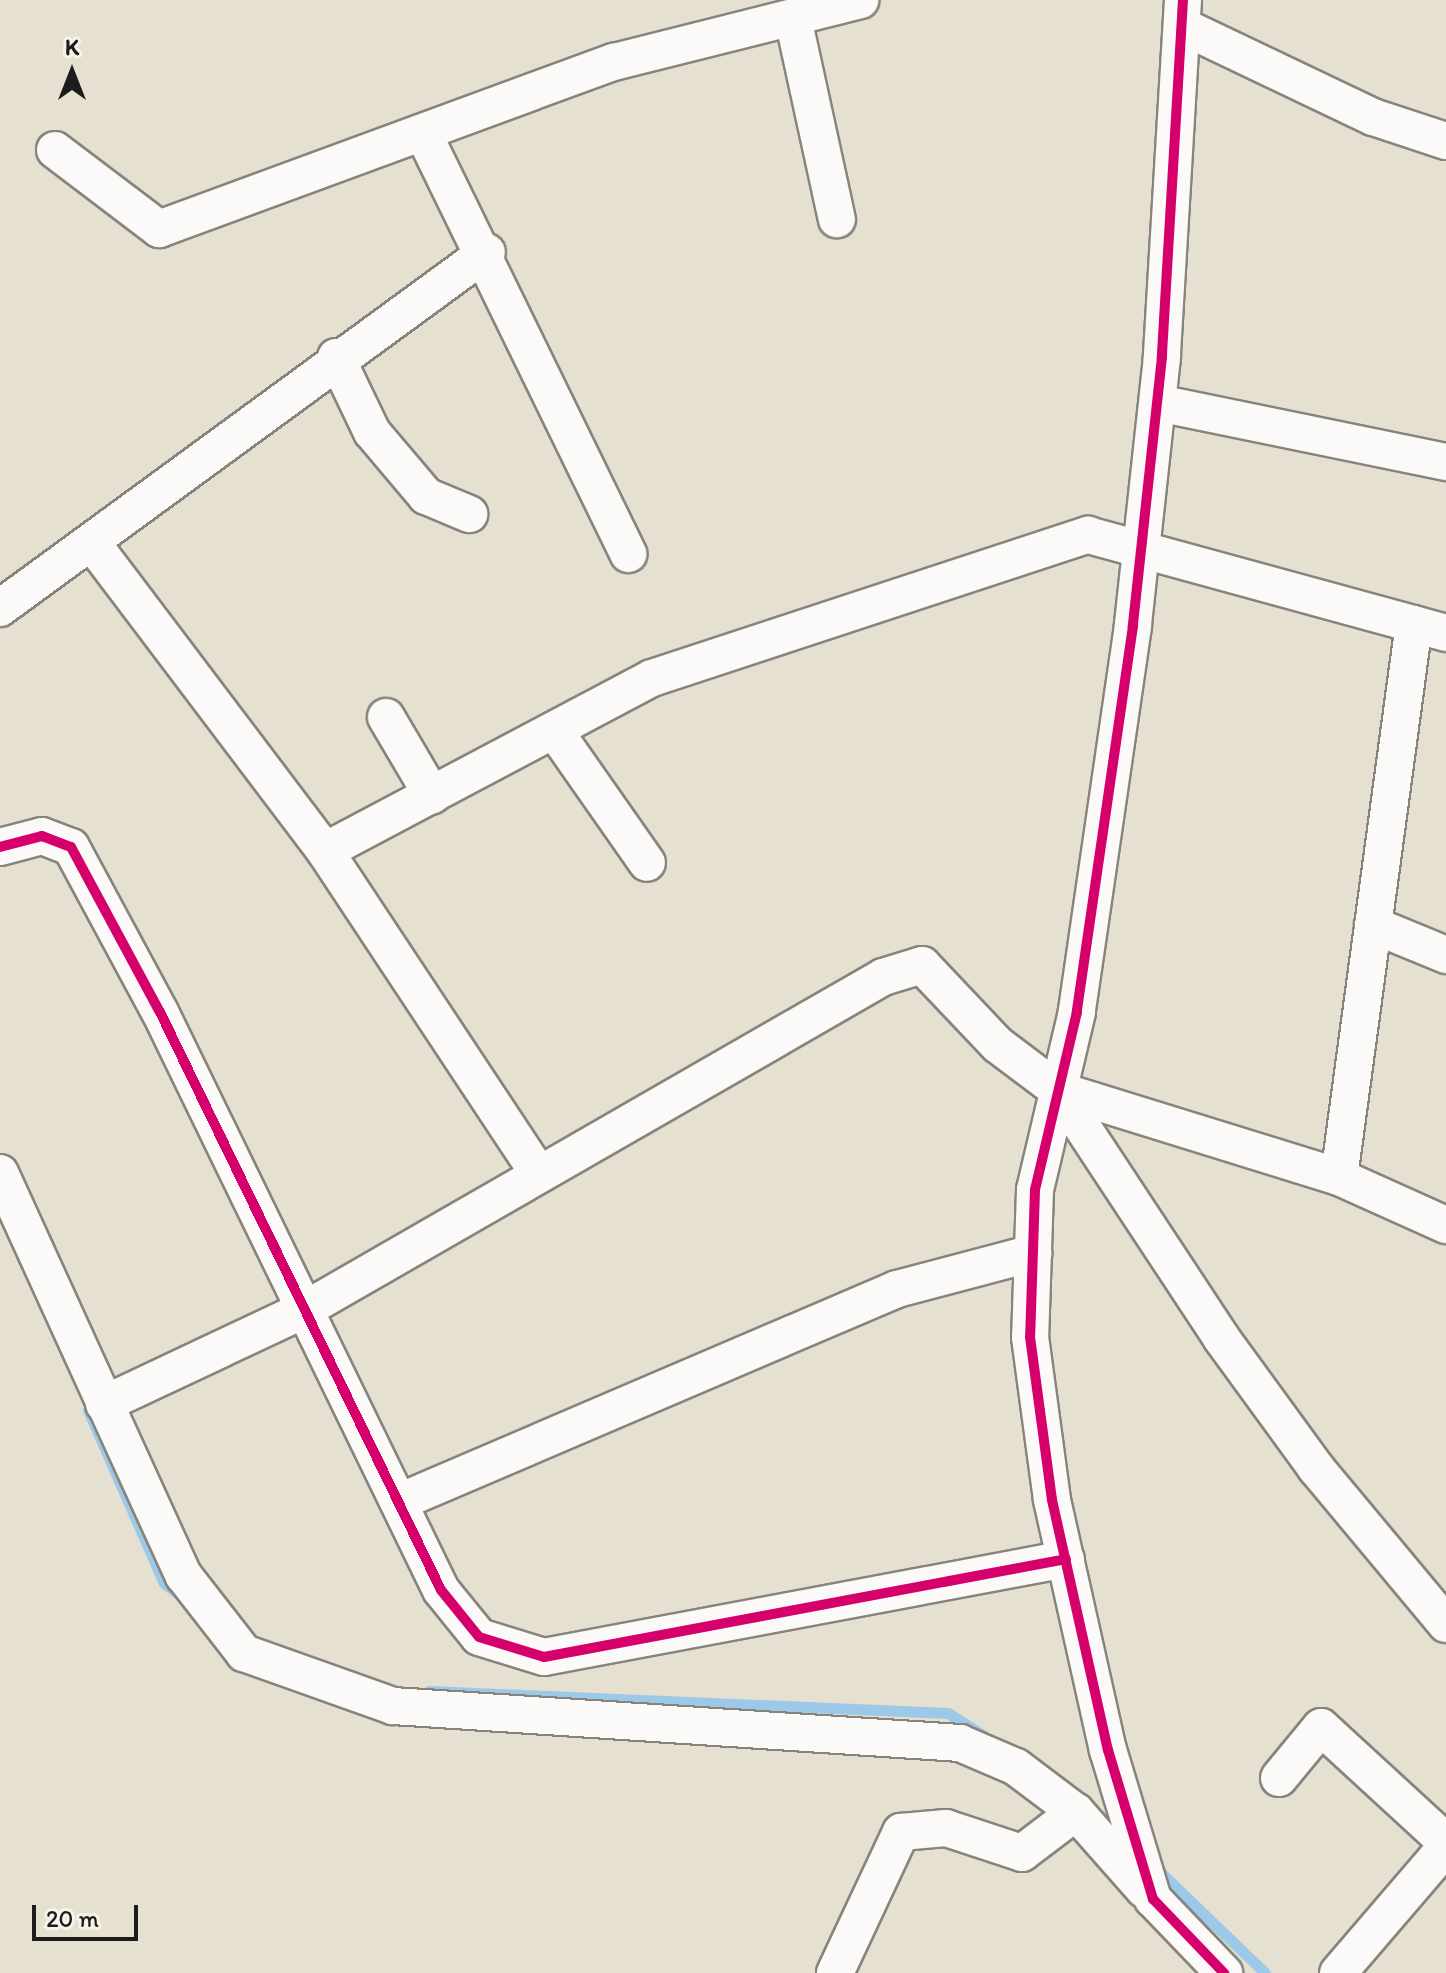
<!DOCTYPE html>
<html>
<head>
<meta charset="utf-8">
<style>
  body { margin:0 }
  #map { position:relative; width:1446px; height:1973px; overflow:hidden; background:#e5e0d0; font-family:Itim,sans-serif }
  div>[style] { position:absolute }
  .stream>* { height:11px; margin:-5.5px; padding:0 5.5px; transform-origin:5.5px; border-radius:5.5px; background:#9bc9e7 }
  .roads { filter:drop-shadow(2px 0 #86847c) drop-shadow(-2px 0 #86847c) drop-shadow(0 2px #86847c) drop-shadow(0 -2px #86847c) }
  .minor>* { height:36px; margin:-18px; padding:0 18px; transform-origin:18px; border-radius:18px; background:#fbfaf8 }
  .cycleway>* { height:10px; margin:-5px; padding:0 5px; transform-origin:5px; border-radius:5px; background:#d6006c }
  span { translate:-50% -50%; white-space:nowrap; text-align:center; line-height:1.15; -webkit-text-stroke:7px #f7f3e8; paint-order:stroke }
  .north { position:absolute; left:32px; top:32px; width:80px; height:80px; -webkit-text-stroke:6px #f7f3e8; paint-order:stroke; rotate:0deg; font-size:22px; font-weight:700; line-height:32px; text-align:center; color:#1c1c1c }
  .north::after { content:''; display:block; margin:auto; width:28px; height:36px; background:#1c1c1c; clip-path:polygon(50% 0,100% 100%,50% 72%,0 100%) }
  .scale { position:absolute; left:32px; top:1905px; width:106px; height:36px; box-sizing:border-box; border:4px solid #1c1c1c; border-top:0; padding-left:10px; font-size:24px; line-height:28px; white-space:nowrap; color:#1c1c1c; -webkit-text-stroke:6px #f7f3e8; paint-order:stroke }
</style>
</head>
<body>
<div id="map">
  <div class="stream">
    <div style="left:88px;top:1410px;width:189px;rotate:66.3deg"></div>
    <div style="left:164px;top:1583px;width:21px;rotate:37deg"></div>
    <div style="left:429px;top:1691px;width:519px;rotate:2.43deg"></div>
    <div style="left:948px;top:1713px;width:43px;rotate:32.6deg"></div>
    <div style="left:1156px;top:1868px;width:151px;rotate:43.9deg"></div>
  </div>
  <div class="roads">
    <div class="minor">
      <div style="left:1183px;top:0;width:358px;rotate:93.4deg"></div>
      <div style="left:1162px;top:357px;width:271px;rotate:96.2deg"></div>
      <div style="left:1133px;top:626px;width:390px;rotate:98.3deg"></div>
      <div style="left:1077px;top:1012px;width:183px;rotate:103.3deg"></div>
      <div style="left:1035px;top:1190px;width:147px;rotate:91.9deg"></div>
      <div style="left:1030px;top:1337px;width:164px;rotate:82.3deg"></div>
      <div style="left:1052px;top:1500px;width:256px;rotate:77.4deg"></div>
      <div style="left:1108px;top:1750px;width:156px;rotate:73.2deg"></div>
      <div style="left:1153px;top:1899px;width:103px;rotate:46.2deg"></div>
      <div style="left:793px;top:18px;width:206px;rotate:77.7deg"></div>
      <div style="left:1182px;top:26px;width:212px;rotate:25.5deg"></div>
      <div style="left:1373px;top:117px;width:77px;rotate:18.2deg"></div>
      <div style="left:425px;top:137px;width:464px;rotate:64deg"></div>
      <div style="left:55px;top:150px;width:131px;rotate:37.2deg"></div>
      <div style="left:159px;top:229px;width:485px;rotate:-20.2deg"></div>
      <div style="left:614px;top:62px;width:254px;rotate:-14.1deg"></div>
      <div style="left:336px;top:357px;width:83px;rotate:64.4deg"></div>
      <div style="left:372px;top:432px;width:84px;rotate:49.8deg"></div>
      <div style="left:426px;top:496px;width:47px;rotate:22.7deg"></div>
      <div style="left:1158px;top:403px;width:294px;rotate:11.6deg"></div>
      <div style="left:92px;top:543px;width:386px;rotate:52.9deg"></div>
      <div style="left:325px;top:851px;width:387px;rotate:56.5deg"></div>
      <div style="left:0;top:608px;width:603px;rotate:-36.17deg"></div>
      <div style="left:386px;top:717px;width:91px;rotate:59.5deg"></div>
      <div style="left:554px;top:730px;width:162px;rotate:55deg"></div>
      <div style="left:0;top:847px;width:43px;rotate:-14.7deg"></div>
      <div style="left:42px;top:836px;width:31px;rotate:21deg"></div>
      <div style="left:71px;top:847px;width:187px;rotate:61.7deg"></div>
      <div style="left:160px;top:1012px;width:643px;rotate:64.07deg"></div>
      <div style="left:441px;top:1590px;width:60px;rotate:51deg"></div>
      <div style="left:479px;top:1637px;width:68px;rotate:17.1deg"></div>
      <div style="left:544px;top:1657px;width:531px;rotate:-10.63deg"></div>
      <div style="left:325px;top:851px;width:370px;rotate:-27.9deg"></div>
      <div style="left:652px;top:678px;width:459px;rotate:-18.2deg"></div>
      <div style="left:1088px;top:535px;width:371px;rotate:15.3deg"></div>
      <div style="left:1373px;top:925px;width:79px;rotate:22.3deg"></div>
      <div style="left:1058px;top:1090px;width:298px;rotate:56.6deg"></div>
      <div style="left:1222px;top:1339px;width:160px;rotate:53.9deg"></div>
      <div style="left:1316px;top:1468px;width:203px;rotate:50.2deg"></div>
      <div style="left:0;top:1173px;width:443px;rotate:65.5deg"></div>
      <div style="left:184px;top:1576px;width:98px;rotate:52.1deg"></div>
      <div style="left:244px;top:1653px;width:158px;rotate:19.6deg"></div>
      <div style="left:393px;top:1706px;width:568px;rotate:3.73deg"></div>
      <div style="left:960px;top:1743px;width:61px;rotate:23.2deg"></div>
      <div style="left:1016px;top:1767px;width:75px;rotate:36.9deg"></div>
      <div style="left:1076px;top:1812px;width:103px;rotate:48.6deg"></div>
      <div style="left:1339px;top:1177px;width:558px;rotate:-82.28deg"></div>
      <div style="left:104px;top:1404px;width:221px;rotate:-25.2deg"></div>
      <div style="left:304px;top:1310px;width:668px;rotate:-29.9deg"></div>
      <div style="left:883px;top:977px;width:41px;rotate:-17.1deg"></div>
      <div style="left:922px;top:965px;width:110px;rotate:46.5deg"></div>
      <div style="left:998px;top:1045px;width:75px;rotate:36.9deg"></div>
      <div style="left:1058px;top:1090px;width:294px;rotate:17.2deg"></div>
      <div style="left:1339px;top:1177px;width:117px;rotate:24.2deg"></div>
      <div style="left:399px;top:1502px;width:542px;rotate:-23.16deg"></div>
      <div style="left:897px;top:1289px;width:141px;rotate:-14.8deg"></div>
      <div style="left:1279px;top:1778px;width:66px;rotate:-50.5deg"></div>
      <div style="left:1321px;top:1727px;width:170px;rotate:42.6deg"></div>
      <div style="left:835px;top:1973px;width:156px;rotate:-64.9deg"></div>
      <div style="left:901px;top:1832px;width:45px;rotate:-5.1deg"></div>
      <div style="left:946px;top:1828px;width:80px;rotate:18.2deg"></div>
      <div style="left:1022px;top:1853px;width:68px;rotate:-37.2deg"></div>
      <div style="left:1338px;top:1973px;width:166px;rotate:-49.4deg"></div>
    </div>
  </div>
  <div class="cycleway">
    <div style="left:1183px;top:0;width:358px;rotate:93.4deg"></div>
    <div style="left:1162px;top:357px;width:271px;rotate:96.2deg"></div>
    <div style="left:1133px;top:626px;width:390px;rotate:98.3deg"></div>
    <div style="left:1077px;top:1012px;width:183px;rotate:103.3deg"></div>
    <div style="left:1035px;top:1190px;width:147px;rotate:91.9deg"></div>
    <div style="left:1030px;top:1337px;width:164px;rotate:82.3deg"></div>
    <div style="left:1052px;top:1500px;width:256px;rotate:77.4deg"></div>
    <div style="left:1108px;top:1750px;width:156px;rotate:73.2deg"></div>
    <div style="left:1153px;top:1899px;width:103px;rotate:46.2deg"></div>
    <div style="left:0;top:847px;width:43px;rotate:-14.7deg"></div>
    <div style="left:42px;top:836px;width:31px;rotate:21deg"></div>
    <div style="left:71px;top:847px;width:187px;rotate:61.7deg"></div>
    <div style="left:160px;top:1012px;width:643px;rotate:64.07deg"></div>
    <div style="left:441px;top:1590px;width:60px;rotate:51deg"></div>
    <div style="left:479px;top:1637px;width:68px;rotate:17.1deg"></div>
    <div style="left:544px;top:1657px;width:531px;rotate:-10.63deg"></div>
  </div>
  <div class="north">K</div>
  <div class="scale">20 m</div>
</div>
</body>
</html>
